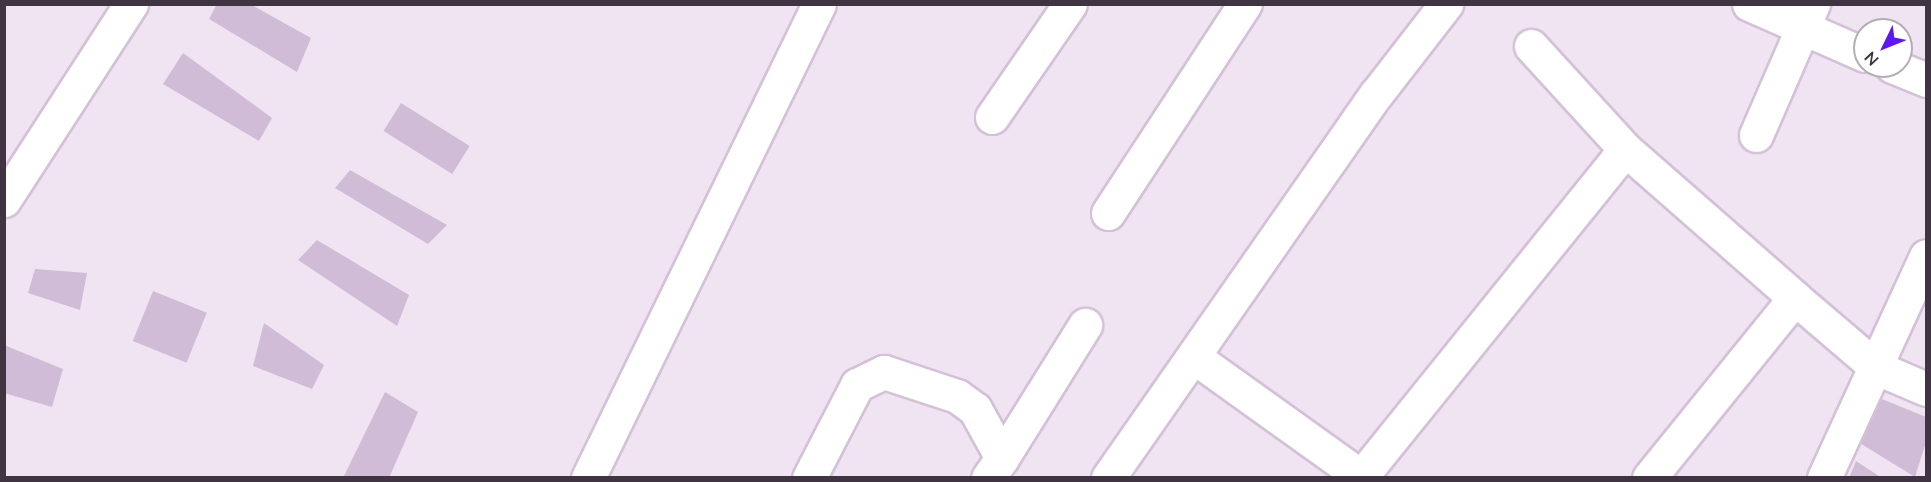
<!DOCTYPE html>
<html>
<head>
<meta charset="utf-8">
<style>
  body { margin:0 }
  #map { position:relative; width:1931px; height:482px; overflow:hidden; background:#f0e4f2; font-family:Mulish,sans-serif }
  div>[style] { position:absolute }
  .building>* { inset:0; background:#d0bcd6; transform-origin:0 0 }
  .roads { filter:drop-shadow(2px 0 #d4c1d8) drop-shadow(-2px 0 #d4c1d8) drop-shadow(0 2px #d4c1d8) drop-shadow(0 -2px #d4c1d8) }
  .minor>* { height:33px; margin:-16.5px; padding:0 16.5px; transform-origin:16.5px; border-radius:16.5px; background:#fff }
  span { translate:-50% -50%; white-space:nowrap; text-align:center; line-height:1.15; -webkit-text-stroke:4.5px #fff; paint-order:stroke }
  .frame { position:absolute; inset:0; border:6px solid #403443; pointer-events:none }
  .north { position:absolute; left:1853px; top:18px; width:60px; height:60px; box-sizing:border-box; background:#fff; border:2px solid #b3aeb4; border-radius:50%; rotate:227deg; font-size:16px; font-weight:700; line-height:24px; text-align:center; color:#403443 }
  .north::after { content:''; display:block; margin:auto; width:21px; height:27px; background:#5d16f6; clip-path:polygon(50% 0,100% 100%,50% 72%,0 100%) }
</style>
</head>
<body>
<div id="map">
  <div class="building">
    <div style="clip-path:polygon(217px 4px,250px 4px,311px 38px,297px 72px,209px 19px)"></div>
    <div style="clip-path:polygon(183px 53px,272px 118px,259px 141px,163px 84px)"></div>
    <div style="left:401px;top:103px;width:81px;height:33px;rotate:32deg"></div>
    <div style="clip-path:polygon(350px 170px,447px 225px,428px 244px,335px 188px)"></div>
    <div style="clip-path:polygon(317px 240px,409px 295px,397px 326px,298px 260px)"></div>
    <div style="clip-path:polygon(35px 269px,87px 273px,80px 310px,28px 293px)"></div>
    <div style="left:153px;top:291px;width:58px;height:54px;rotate:22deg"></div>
    <div style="clip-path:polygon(264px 323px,324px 365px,312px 389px,253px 366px)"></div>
    <div style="clip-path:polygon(4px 345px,63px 369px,52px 407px,4px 393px)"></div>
    <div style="clip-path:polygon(385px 392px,418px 412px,389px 478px,343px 478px)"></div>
    <div style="clip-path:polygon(1877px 397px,1926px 417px,1926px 442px,1915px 477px,1858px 442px)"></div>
    <div style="clip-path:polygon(1856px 461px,1882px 478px,1849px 478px)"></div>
  </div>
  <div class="roads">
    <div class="minor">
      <div style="left:1749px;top:4px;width:127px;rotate:23.7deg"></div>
      <div style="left:1531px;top:46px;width:139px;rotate:47.6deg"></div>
      <div style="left:1625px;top:149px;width:226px;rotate:41.2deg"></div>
      <div style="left:1795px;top:298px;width:108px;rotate:40.5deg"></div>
      <div style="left:1877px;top:368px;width:53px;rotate:23.2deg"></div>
      <div style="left:1892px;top:66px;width:37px;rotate:22deg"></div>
      <div style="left:992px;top:117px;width:137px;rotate:-55.4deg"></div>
      <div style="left:1756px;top:135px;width:143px;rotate:-66.5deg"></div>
      <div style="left:4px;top:200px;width:234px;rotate:-57.1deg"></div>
      <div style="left:1108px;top:213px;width:250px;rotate:-56.8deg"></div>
      <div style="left:1194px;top:357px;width:204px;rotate:35.6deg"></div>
      <div style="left:1002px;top:458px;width:157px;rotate:-58deg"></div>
      <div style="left:588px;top:478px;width:527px;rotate:-64.02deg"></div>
      <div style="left:809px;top:478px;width:105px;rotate:-62.7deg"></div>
      <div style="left:857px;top:385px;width:30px;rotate:-26deg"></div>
      <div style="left:884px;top:372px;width:77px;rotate:18.2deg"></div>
      <div style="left:957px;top:396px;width:22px;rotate:36deg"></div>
      <div style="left:975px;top:409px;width:56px;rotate:61.1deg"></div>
      <div style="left:1002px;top:458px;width:24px;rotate:125deg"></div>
      <div style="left:1108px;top:478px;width:470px;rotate:-55.1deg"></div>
      <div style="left:1377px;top:93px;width:113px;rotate:-52.2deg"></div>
      <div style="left:1360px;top:478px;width:422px;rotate:-51.1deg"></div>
      <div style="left:1649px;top:478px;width:232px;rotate:-51deg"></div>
      <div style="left:1824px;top:478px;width:244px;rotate:-65.3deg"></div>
    </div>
  </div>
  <div class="frame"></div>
  <div class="north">N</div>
</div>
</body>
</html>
